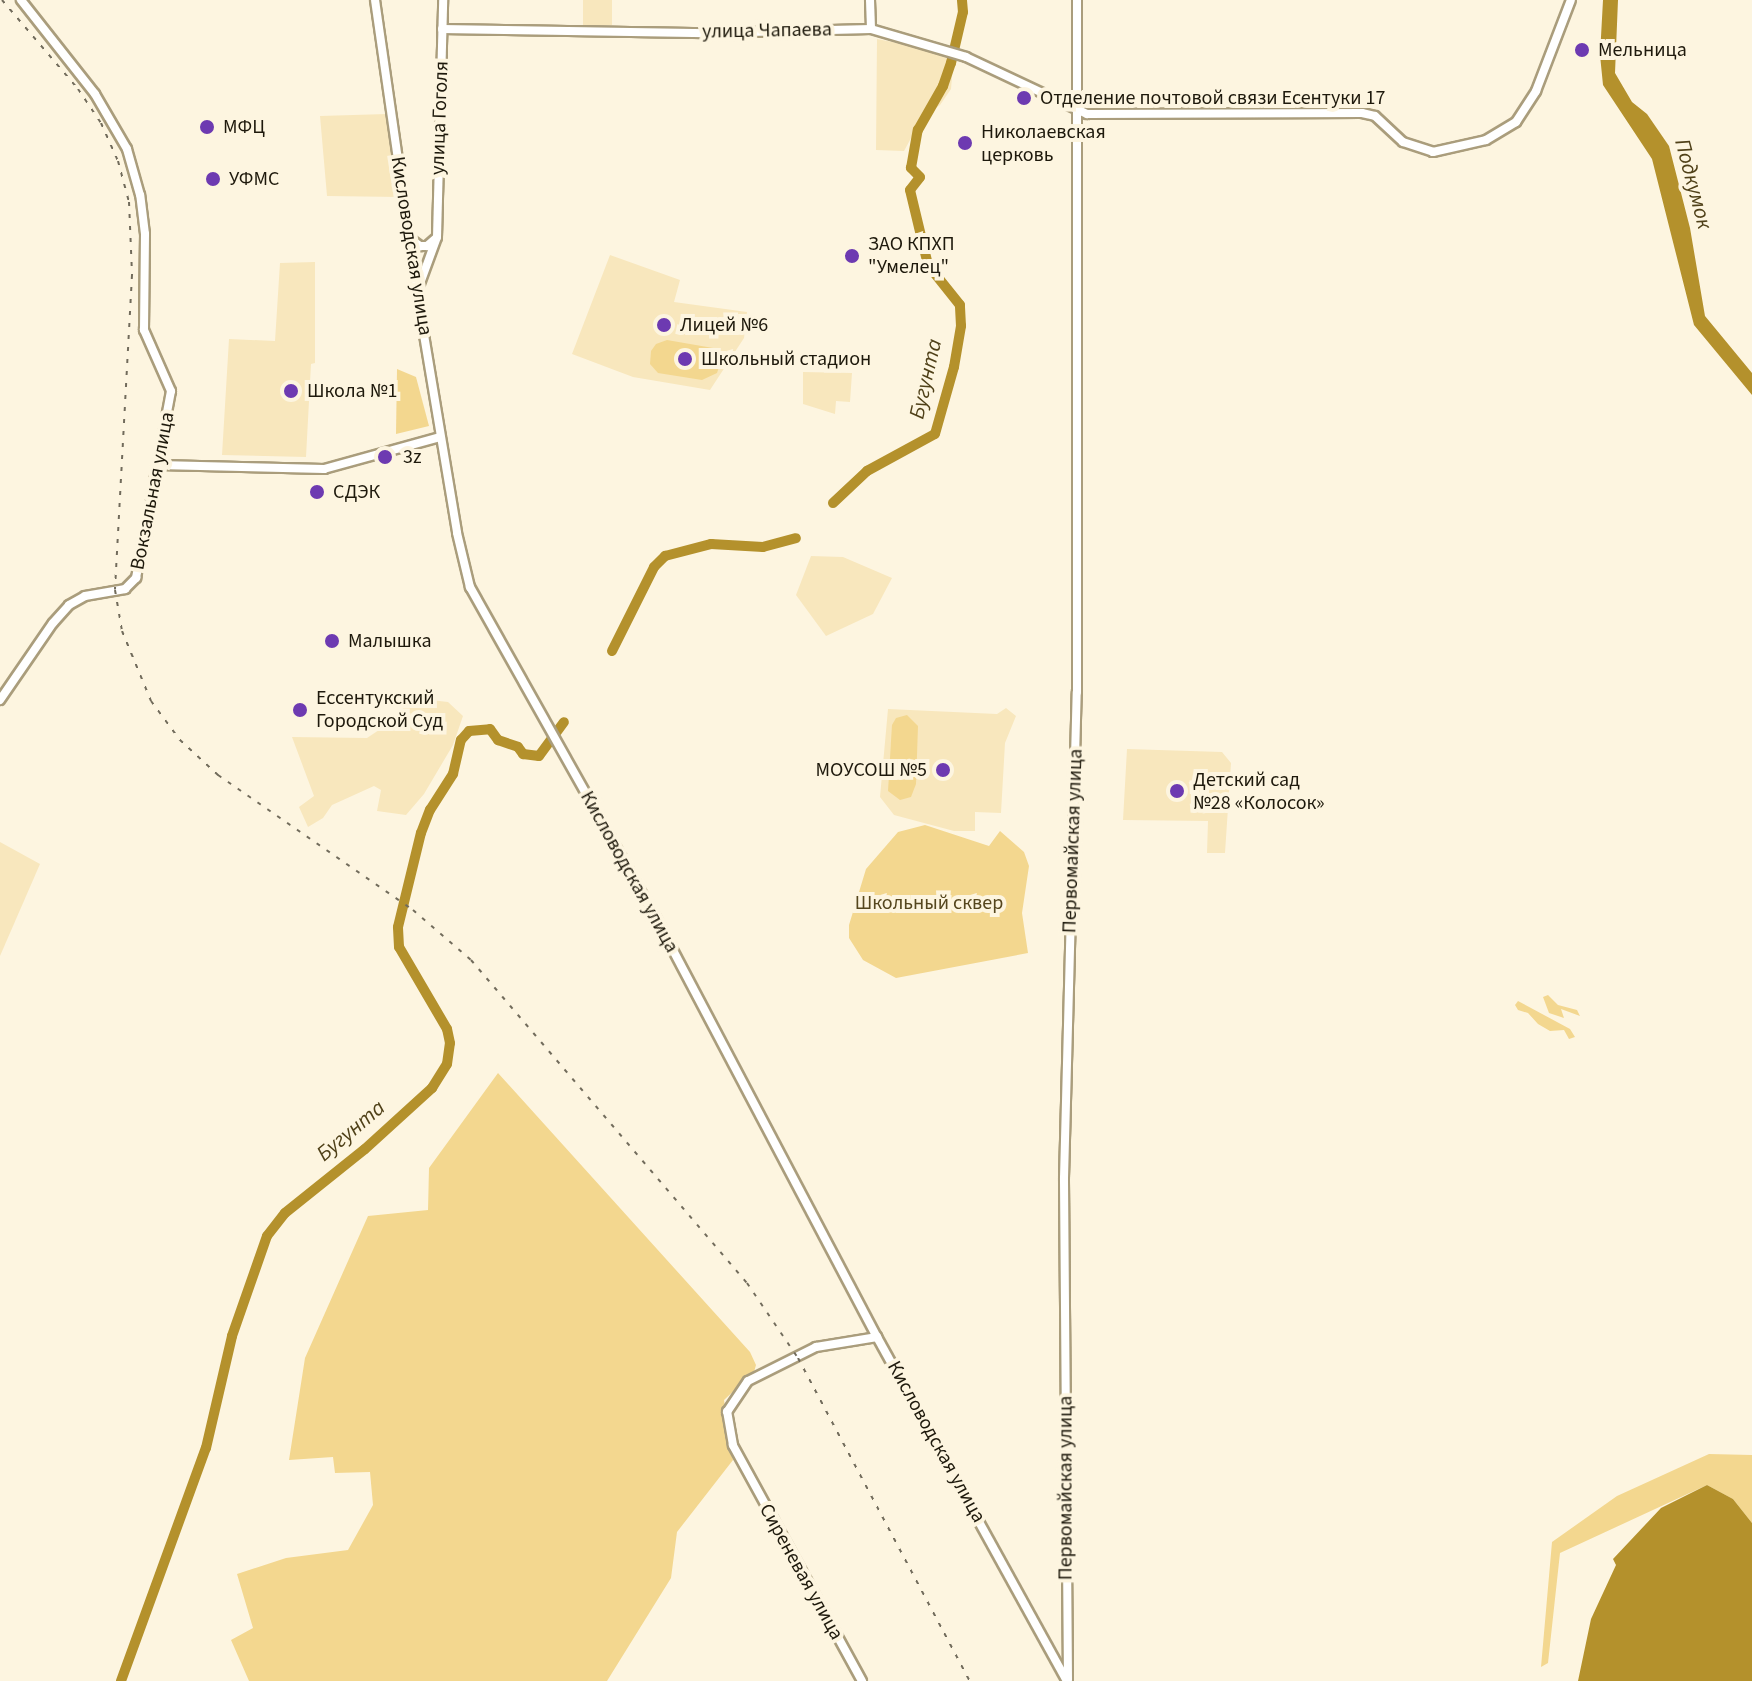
<!DOCTYPE html>
<html>
<head>
<meta charset="utf-8">
<style>
  body { margin:0 }
  #map { position:relative; width:1752px; height:1681px; overflow:hidden; background:#fdf5e0; font-family:"Source Sans 3",sans-serif }
  div>[style] { position:absolute }
  .built>* { inset:0; background:#f8e7bd; transform-origin:0 0 }
  .green>* { inset:0; background:#f3d78f }
  .water>* { inset:0; background:#b4912c }
  .river>* { height:10px; margin:-5px; padding:0 5px; transform-origin:5px; border-radius:5px; background:#b4912c }
  .roads { filter:drop-shadow(2px 0 #aa9d7c) drop-shadow(-2px 0 #aa9d7c) drop-shadow(0 2px #aa9d7c) drop-shadow(0 -2px #aa9d7c) }
  .secondary>* { height:8px; margin:-4px; padding:0 4px; transform-origin:4px; border-radius:4px; background:#fff }
  .rail>* { height:2px; margin-top:-1px; transform-origin:0; background:repeating-linear-gradient(90deg,#716b5b 0 4px,transparent 0 12px) }
  .dots>* { width:22px; height:22px; translate:-50% -50%; box-sizing:border-box; border:4px solid #fdf5e0; border-radius:50% }
  span { translate:-50% -50%; white-space:nowrap; text-align:center; line-height:1.15; -webkit-text-stroke:8px #fdf5e0; paint-order:stroke }
  .street-label { font-size:20px; color:#1e190c }
  .poi-label { font-size:20px; color:#1e190c }
  .left { translate:0 -50%; text-align:left }
  .right { translate:-100% -50%; text-align:right }
  .park-label { font-size:20px; color:#55461e }
  .water-label { font-size:22px; color:#4f4018; font-style:italic }
</style>
</head>
<body>
<div id="map">
  <div class="built">
    <div style="left:583px;top:0;width:29px;height:25px"></div>
    <div style="clip-path:polygon(877px 39px,954px 54px,951px 89px,940px 105px,922px 118px,904px 151px,876px 150px)"></div>
    <div style="clip-path:polygon(387px 114px,399px 197px,327px 196px,320px 116px)"></div>
    <div style="clip-path:polygon(610px 255px,680px 280px,674px 302px,747px 312px,744px 338px,710px 390px,633px 377px,572px 354px)"></div>
    <div style="clip-path:polygon(315px 262px,315px 363px,311px 364px,306px 457px,222px 455px,229px 339px,275px 341px,280px 263px)"></div>
    <div style="clip-path:polygon(803px 372px,852px 373px,850px 402px,836px 401px,835px 414px,803px 404px)"></div>
    <div style="clip-path:polygon(811px 556px,843px 557px,892px 578px,873px 614px,826px 636px,796px 595px)"></div>
    <div style="clip-path:polygon(413px 698px,448px 702px,463px 716px,453px 745px,424px 794px,406px 815px,377px 811px,381px 790px,374px 786px,332px 805px,323px 818px,308px 827px,299px 807px,314px 796px,292px 737px,367px 738px,400px 716px,406px 701px)"></div>
    <div style="clip-path:polygon(1006px 708px,1016px 716px,1005px 743px,1001px 813px,975px 812px,975px 831px,954px 831px,894px 815px,880px 797px,888px 709px,997px 714px)"></div>
    <div style="clip-path:polygon(1127px 749px,1222px 752px,1231px 763px,1225px 853px,1207px 853px,1208px 821px,1123px 820px)"></div>
    <div style="clip-path:polygon(0 842px,40px 864px,0 956px)"></div>
  </div>
  <div class="green">
    <div style="clip-path:polygon(667px 340px,713px 348px,721px 361px,717px 373px,702px 380px,658px 373px,650px 364px,651px 351px,656px 344px)"></div>
    <div style="clip-path:polygon(397px 369px,416px 377px,429px 426px,396px 434px)"></div>
    <div style="clip-path:polygon(907px 715px,918px 726px,916px 784px,911px 797px,900px 800px,888px 791px,892px 725px,896px 718px)"></div>
    <div style="clip-path:polygon(925px 825px,989px 846px,1000px 831px,1024px 852px,1029px 866px,1022px 913px,1028px 953px,896px 978px,863px 960px,849px 938px,849px 925px,866px 869px,898px 832px)"></div>
    <div style="clip-path:polygon(1548px 995px,1558px 1005px,1577px 1010px,1580px 1016px,1561px 1009px,1564px 1018px,1549px 1013px,1543px 997px)"></div>
    <div style="clip-path:polygon(1518px 1001px,1570px 1029px,1575px 1037px,1569px 1039px,1564px 1030px,1550px 1031px,1538px 1024px,1528px 1013px,1518px 1010px,1515px 1005px)"></div>
    <div style="clip-path:polygon(498px 1073px,750px 1352px,756px 1365px,754px 1372px,724px 1400px,733px 1460px,677px 1532px,671px 1578px,607px 1681px,249px 1681px,231px 1640px,253px 1628px,237px 1574px,286px 1558px,348px 1550px,373px 1505px,370px 1472px,335px 1473px,333px 1457px,289px 1460px,305px 1358px,368px 1216px,428px 1210px,429px 1168px)"></div>
    <div style="clip-path:polygon(1709px 1454px,1752px 1455px,1752px 1523px,1733px 1499px,1707px 1485px,1560px 1553px,1548px 1663px,1541px 1667px,1552px 1542px,1617px 1496px)"></div>
  </div>
  <div class="water">
    <div style="clip-path:polygon(1603px 0,1618px 0,1615px 73px,1632px 102px,1647px 114px,1669px 146px,1690px 228px,1705px 316px,1752px 373px,1752px 395px,1694px 325px,1652px 159px,1603px 85px,1600px 55px)"></div>
    <div style="clip-path:polygon(1707px 1485px,1733px 1499px,1752px 1523px,1752px 1681px,1578px 1681px,1591px 1619px,1616px 1565px,1613px 1559px,1661px 1508px)"></div>
  </div>
  <div class="river">
    <div style="left:833px;top:503px;width:47px;rotate:-43.3deg"></div>
    <div style="left:867px;top:471px;width:77px;rotate:-28.6deg"></div>
    <div style="left:935px;top:434px;width:70px;rotate:-74.2deg"></div>
    <div style="left:954px;top:367px;width:42px;rotate:-80.3deg"></div>
    <div style="left:961px;top:326px;width:21px;rotate:-93deg"></div>
    <div style="left:960px;top:305px;width:51px;rotate:-128.7deg"></div>
    <div style="left:928px;top:265px;width:77px;rotate:-103.5deg"></div>
    <div style="left:910px;top:190px;width:16px;rotate:-52deg"></div>
    <div style="left:920px;top:177px;width:13px;rotate:-135deg"></div>
    <div style="left:911px;top:168px;width:39px;rotate:-80deg"></div>
    <div style="left:918px;top:130px;width:51px;rotate:-60.4deg"></div>
    <div style="left:943px;top:86px;width:24px;rotate:-71deg"></div>
    <div style="left:951px;top:63px;width:52px;rotate:-76.8deg"></div>
    <div style="left:963px;top:12px;width:12px;rotate:-95deg"></div>
    <div style="left:612px;top:651px;width:94px;rotate:-63.4deg"></div>
    <div style="left:654px;top:567px;width:16px;rotate:-45deg"></div>
    <div style="left:665px;top:556px;width:48px;rotate:-14.6deg"></div>
    <div style="left:711px;top:544px;width:52px;rotate:3.3deg"></div>
    <div style="left:763px;top:547px;width:34px;rotate:-15deg"></div>
    <div style="left:121px;top:1681px;width:248px;rotate:-70deg"></div>
    <div style="left:206px;top:1448px;width:115px;rotate:-76.9deg"></div>
    <div style="left:232px;top:1336px;width:106px;rotate:-70.7deg"></div>
    <div style="left:267px;top:1236px;width:29px;rotate:-52deg"></div>
    <div style="left:285px;top:1213px;width:102px;rotate:-38.7deg"></div>
    <div style="left:365px;top:1149px;width:91px;rotate:-42.3deg"></div>
    <div style="left:432px;top:1088px;width:28px;rotate:-58deg"></div>
    <div style="left:447px;top:1064px;width:21px;rotate:-82deg"></div>
    <div style="left:450px;top:1043px;width:14px;rotate:-102deg"></div>
    <div style="left:447px;top:1029px;width:95px;rotate:-120.3deg"></div>
    <div style="left:399px;top:947px;width:20px;rotate:-93deg"></div>
    <div style="left:398px;top:927px;width:97px;rotate:-76.3deg"></div>
    <div style="left:421px;top:833px;width:25px;rotate:-69deg"></div>
    <div style="left:430px;top:810px;width:43px;rotate:-57.4deg"></div>
    <div style="left:453px;top:774px;width:35px;rotate:-77deg"></div>
    <div style="left:461px;top:740px;width:12px;rotate:-48deg"></div>
    <div style="left:469px;top:731px;width:21px;rotate:-5deg"></div>
    <div style="left:490px;top:729px;width:14px;rotate:54deg"></div>
    <div style="left:498px;top:740px;width:21px;rotate:19deg"></div>
    <div style="left:518px;top:747px;width:9px;rotate:54deg"></div>
    <div style="left:523px;top:754px;width:16px;rotate:7deg"></div>
    <div style="left:539px;top:756px;width:42px;rotate:-53.7deg"></div>
  </div>
  <div class="roads">
    <div class="secondary">
      <div style="left:375px;top:0;width:296px;rotate:81.8deg"></div>
      <div style="left:417px;top:293px;width:243px;rotate:80.5deg"></div>
      <div style="left:457px;top:533px;width:56px;rotate:76.5deg"></div>
      <div style="left:470px;top:587px;width:380px;rotate:60.7deg"></div>
      <div style="left:656px;top:918px;width:474px;rotate:62.2deg"></div>
      <div style="left:877px;top:1337px;width:393px;rotate:61.1deg"></div>
      <div style="left:870px;top:0;width:29px;rotate:88deg"></div>
      <div style="left:442px;top:29px;width:267px;rotate:0.9deg"></div>
      <div style="left:709px;top:33px;width:162px;rotate:-1.4deg"></div>
      <div style="left:871px;top:29px;width:99px;rotate:16.4deg"></div>
      <div style="left:966px;top:57px;width:134px;rotate:25.2deg"></div>
      <div style="left:1087px;top:114px;width:275px;rotate:-0.2deg"></div>
      <div style="left:1362px;top:113px;width:13px;rotate:13deg"></div>
      <div style="left:1375px;top:116px;width:38px;rotate:43deg"></div>
      <div style="left:1403px;top:142px;width:32px;rotate:18deg"></div>
      <div style="left:1433px;top:152px;width:54px;rotate:-12.8deg"></div>
      <div style="left:1486px;top:140px;width:35px;rotate:-31deg"></div>
      <div style="left:1516px;top:122px;width:37px;rotate:-57deg"></div>
      <div style="left:1536px;top:91px;width:97px;rotate:-69deg"></div>
      <div style="left:409px;top:238px;width:14px;rotate:36deg"></div>
      <div style="left:420px;top:246px;width:7px"></div>
      <div style="left:427px;top:246px;width:11px;rotate:-41deg"></div>
      <div style="left:418px;top:289px;width:55px;rotate:-69.9deg"></div>
      <div style="left:437px;top:237px;width:237px;rotate:-88.5deg"></div>
      <div style="left:159px;top:465px;width:165px;rotate:1.4deg"></div>
      <div style="left:324px;top:469px;width:120px;rotate:-15.4deg"></div>
      <div style="left:0;top:700px;width:93px;rotate:-55.5deg"></div>
      <div style="left:53px;top:623px;width:24px;rotate:-48deg"></div>
      <div style="left:69px;top:605px;width:18px;rotate:-29deg"></div>
      <div style="left:85px;top:596px;width:41px;rotate:-9.9deg"></div>
      <div style="left:125px;top:589px;width:16px;rotate:-45deg"></div>
      <div style="left:136px;top:578px;width:190px;rotate:-79.4deg"></div>
      <div style="left:171px;top:391px;width:67px;rotate:-113.9deg"></div>
      <div style="left:144px;top:330px;width:96px;rotate:-89.4deg"></div>
      <div style="left:145px;top:234px;width:39px;rotate:-97deg"></div>
      <div style="left:140px;top:195px;width:48px;rotate:-105.8deg"></div>
      <div style="left:127px;top:149px;width:64px;rotate:-120.2deg"></div>
      <div style="left:95px;top:94px;width:120px;rotate:-128.2deg"></div>
      <div style="left:1068px;top:1680px;width:502px;rotate:-90.46deg"></div>
      <div style="left:1064px;top:1178px;width:486px;rotate:-88.5deg"></div>
      <div style="left:1077px;top:692px;width:692px;rotate:-90deg"></div>
      <div style="left:862px;top:1681px;width:269px;rotate:-118.7deg"></div>
      <div style="left:733px;top:1445px;width:34px;rotate:-100deg"></div>
      <div style="left:727px;top:1412px;width:37px;rotate:-56deg"></div>
      <div style="left:748px;top:1381px;width:76px;rotate:-26.6deg"></div>
      <div style="left:816px;top:1347px;width:62px;rotate:-9.3deg"></div>
    </div>
  </div>
  <div class="rail">
    <div style="left:2px;top:0;width:117px;rotate:49.5deg"></div>
    <div style="left:78px;top:89px;width:41px;rotate:55.9deg"></div>
    <div style="left:101px;top:123px;width:42px;rotate:65.9deg"></div>
    <div style="left:118px;top:161px;width:42px;rotate:75deg"></div>
    <div style="left:129px;top:202px;width:73px;rotate:87.6deg"></div>
    <div style="left:132px;top:275px;width:315px;rotate:93.1deg"></div>
    <div style="left:115px;top:590px;width:42px;rotate:80.3deg"></div>
    <div style="left:122px;top:631px;width:76px;rotate:67.5deg"></div>
    <div style="left:151px;top:701px;width:49px;rotate:53.4deg"></div>
    <div style="left:180px;top:740px;width:52px;rotate:42.6deg"></div>
    <div style="left:218px;top:775px;width:237px;rotate:34.7deg"></div>
    <div style="left:413px;top:910px;width:77px;rotate:40.8deg"></div>
    <div style="left:471px;top:960px;width:425px;rotate:49.5deg"></div>
    <div style="left:747px;top:1283px;width:91px;rotate:55.8deg"></div>
    <div style="left:798px;top:1358px;width:366px;rotate:62deg"></div>
  </div>
  <div class="dots">
    <div style="left:1582px;top:50px;background:#6d3ab1"></div>
    <div style="left:1024px;top:98px;background:#6d3ab1"></div>
    <div style="left:207px;top:127px;background:#6d3ab1"></div>
    <div style="left:965px;top:143px;background:#6d3ab1"></div>
    <div style="left:213px;top:179px;background:#6d3ab1"></div>
    <div style="left:852px;top:256px;background:#6d3ab1"></div>
    <div style="left:664px;top:325px;background:#6d3ab1"></div>
    <div style="left:685px;top:359px;background:#6d3ab1"></div>
    <div style="left:291px;top:391px;background:#6d3ab1"></div>
    <div style="left:385px;top:457px;background:#6d3ab1"></div>
    <div style="left:317px;top:492px;background:#6d3ab1"></div>
    <div style="left:332px;top:641px;background:#6d3ab1"></div>
    <div style="left:300px;top:710px;background:#6d3ab1"></div>
    <div style="left:943px;top:770px;background:#6d3ab1"></div>
    <div style="left:1177px;top:791px;background:#6d3ab1"></div>
  </div>
  <div class="street-label">
    <span style="left:767px;top:31px;rotate:-1deg">улица Чапаева</span>
    <span style="left:440px;top:118px;rotate:-88deg">улица Гоголя</span>
    <span style="left:411px;top:246px;rotate:81deg">Кисловодская улица</span>
    <span style="left:153px;top:491px;rotate:-79deg">Вокзальная улица</span>
    <span style="left:1073px;top:841px;rotate:-88deg">Первомайская улица</span>
    <span style="left:629px;top:872px;rotate:61deg">Кисловодская улица</span>
    <span style="left:936px;top:1442px;rotate:61deg">Кисловодская улица</span>
    <span style="left:1066px;top:1488px;rotate:-90deg">Первомайская улица</span>
    <span style="left:801px;top:1572px;rotate:61deg">Сиреневая улица</span>
  </div>
  <div class="poi-label">
    <span class="left" style="left:1598px;top:50px">Мельница</span>
    <span class="left" style="left:1040px;top:98px">Отделение почтовой связи Есентуки 17</span>
    <span class="left" style="left:223px;top:127px">МФЦ</span>
    <span class="left" style="left:981px;top:144px">Николаевская<br>церковь</span>
    <span class="left" style="left:229px;top:179px">УФМС</span>
    <span class="left" style="left:868px;top:256px">ЗАО КПХП<br>"Умелец"</span>
    <span class="left" style="left:680px;top:325px">Лицей №6</span>
    <span class="left" style="left:701px;top:359px">Школьный стадион</span>
    <span class="left" style="left:307px;top:391px">Школа №1</span>
    <span class="left" style="left:403px;top:457px">3z</span>
    <span class="left" style="left:333px;top:492px">СДЭК</span>
    <span class="left" style="left:348px;top:641px">Малышка</span>
    <span class="left" style="left:316px;top:710px">Ессентукский<br>Городской Суд</span>
    <span class="right" style="left:927px;top:770px">МОУСОШ №5</span>
    <span class="left" style="left:1193px;top:792px">Детский сад<br>№28 «Колосок»</span>
  </div>
  <div class="park-label">
    <span style="left:929px;top:903px">Школьный сквер</span>
  </div>
  <div class="water-label">
    <span style="left:1693px;top:184px;rotate:75deg">Подкумок</span>
    <span style="left:926px;top:379px;rotate:-77deg">Бугунта</span>
    <span style="left:351px;top:1131px;rotate:-40deg">Бугунта</span>
  </div>
</div>
</body>
</html>
